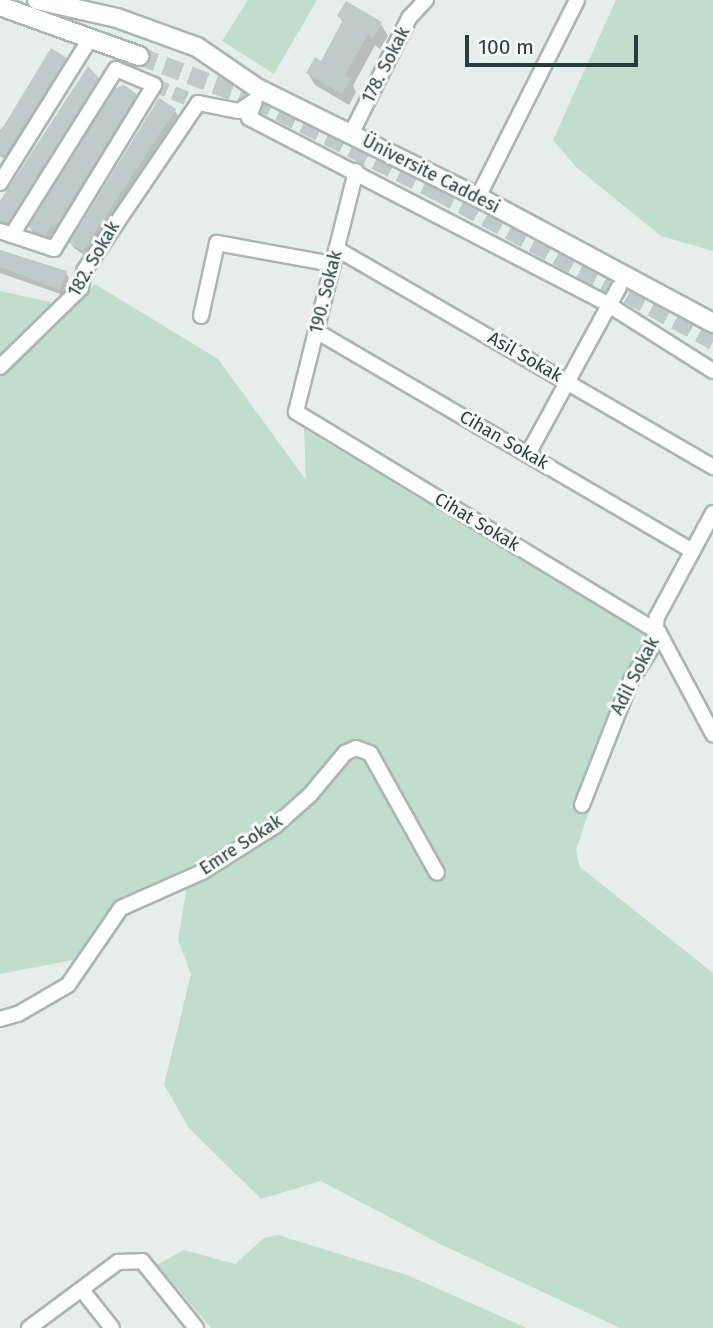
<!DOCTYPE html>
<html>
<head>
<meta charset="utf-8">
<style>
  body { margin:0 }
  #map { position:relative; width:713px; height:1328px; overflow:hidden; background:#e6eeec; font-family:"Fira Sans",sans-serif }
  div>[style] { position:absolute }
  .green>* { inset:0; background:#c1ddce }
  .shadow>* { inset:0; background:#0003 }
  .building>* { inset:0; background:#becbc8 }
  .minor-tunnel>* { height:14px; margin-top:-7px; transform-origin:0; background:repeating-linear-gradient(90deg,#c0cbc9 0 14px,transparent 0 21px) }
  .tertiary-tunnel>* { height:18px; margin-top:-9px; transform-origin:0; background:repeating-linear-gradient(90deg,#c0cbc9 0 18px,transparent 0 27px) }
  .roads { filter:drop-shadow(2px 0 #a9b6b4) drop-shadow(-2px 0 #a9b6b4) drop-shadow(0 2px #a9b6b4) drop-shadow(0 -2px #a9b6b4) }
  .minor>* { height:14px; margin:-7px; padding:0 7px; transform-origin:7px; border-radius:7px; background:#fff }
  .tertiary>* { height:18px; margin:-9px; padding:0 9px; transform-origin:9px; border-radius:9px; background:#fff }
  span { translate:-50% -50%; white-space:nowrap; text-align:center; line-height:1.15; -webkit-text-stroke:6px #f7faf9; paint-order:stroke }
  .street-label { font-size:18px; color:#263f3c }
  .scale { position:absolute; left:465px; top:35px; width:173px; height:32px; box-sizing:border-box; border:4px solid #263f3c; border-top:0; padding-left:9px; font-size:21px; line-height:24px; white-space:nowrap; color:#263f3c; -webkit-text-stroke:5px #f7faf9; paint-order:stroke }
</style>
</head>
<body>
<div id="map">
  <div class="green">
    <div style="clip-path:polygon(248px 0,317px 0,274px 74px,222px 41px)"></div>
    <div style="clip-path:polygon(616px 0,713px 0,713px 251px,661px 236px,576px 167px,553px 140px)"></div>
    <div style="clip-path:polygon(95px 284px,218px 359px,306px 480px,304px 429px,648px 637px,576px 850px,580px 867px,713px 973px,713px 1328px,620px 1328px,440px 1244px,321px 1181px,261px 1199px,189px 1128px,164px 1085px,191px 974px,178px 940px,190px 867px,121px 899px,78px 959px,0 974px,0 291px,64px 305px,67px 311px)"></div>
    <div style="clip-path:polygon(278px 1235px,407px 1275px,527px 1328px,211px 1328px,157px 1265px,184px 1250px,235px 1264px,264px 1238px)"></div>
  </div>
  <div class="shadow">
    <div style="clip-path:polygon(339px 16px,381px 24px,388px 36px,380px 49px,375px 45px,353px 86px,356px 92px,349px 105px,315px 85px,308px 73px,322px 63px,343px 23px)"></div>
    <div style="clip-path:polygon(65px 59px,70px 67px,10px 163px,0 156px,0 130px)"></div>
    <div style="clip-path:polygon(88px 69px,101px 81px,11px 228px,0 222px,0 204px)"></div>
    <div style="clip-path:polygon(136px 96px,139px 101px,59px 233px,55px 230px,48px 240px,33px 233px,30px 227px)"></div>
    <div style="clip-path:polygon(175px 111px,178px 116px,86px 256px,74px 248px,71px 243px)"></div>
    <div style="clip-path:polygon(0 250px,66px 273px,69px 278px,63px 295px,0 273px)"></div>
  </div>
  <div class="building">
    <div style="clip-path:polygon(346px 1px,382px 22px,373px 38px,368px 34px,345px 75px,351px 79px,342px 94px,306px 73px,315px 57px,321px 61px,343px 20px,337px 16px)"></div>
    <div style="clip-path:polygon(51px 48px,67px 58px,5px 156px,0 153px,0 132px)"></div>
    <div style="clip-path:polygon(88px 66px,99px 78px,8px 223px,4px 222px,0 220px,0 201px)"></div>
    <div style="clip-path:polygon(124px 85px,137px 94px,55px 228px,51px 226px,45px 236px,28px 227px,115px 88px)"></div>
    <div style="clip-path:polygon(159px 98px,176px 109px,83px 251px,69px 243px)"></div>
    <div style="clip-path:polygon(0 250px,67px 271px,60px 290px,0 267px)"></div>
  </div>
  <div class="minor-tunnel">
    <div style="left:154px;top:85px;width:48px;rotate:22.2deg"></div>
  </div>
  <div class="tertiary-tunnel">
    <div style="left:139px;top:56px;width:124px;rotate:20.8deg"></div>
    <div style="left:255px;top:100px;width:205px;rotate:26.7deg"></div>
    <div style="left:438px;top:192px;width:313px;rotate:28.4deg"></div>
  </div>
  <div class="roads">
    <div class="minor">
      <div style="left:255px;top:100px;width:19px;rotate:108deg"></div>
      <div style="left:249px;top:118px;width:406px;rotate:27.4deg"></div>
      <div style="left:609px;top:305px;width:123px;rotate:32.4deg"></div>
      <div style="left:351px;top:134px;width:130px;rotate:-63.4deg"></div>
      <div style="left:409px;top:18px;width:25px;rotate:-47deg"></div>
      <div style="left:356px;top:171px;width:248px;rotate:104deg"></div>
      <div style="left:296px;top:412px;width:425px;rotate:31.3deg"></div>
      <div style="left:659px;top:633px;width:115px;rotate:61.9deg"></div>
      <div style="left:0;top:183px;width:170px;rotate:-58deg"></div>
      <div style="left:478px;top:197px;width:220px;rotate:-63.3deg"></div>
      <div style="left:0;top:231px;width:57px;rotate:18.4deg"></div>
      <div style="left:54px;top:249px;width:192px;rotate:-58.6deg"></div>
      <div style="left:154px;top:85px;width:41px;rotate:-157.2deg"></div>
      <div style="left:116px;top:69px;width:196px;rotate:122.1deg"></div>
      <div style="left:337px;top:249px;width:435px;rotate:30.1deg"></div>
      <div style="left:201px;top:316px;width:75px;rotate:-77.6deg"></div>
      <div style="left:217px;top:243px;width:118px;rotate:10.3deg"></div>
      <div style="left:316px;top:331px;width:436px;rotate:30.3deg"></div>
      <div style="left:0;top:367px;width:113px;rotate:-44.3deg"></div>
      <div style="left:81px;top:288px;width:17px;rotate:-80deg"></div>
      <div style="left:84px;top:271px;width:203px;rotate:-55.8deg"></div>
      <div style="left:198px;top:103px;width:42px;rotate:11deg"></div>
      <div style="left:239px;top:111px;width:18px;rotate:-34deg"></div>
      <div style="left:528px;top:454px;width:190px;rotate:-61.4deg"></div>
      <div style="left:582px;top:805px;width:134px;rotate:-68.6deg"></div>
      <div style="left:631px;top:680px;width:43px;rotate:-57.4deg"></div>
      <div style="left:654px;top:644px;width:27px;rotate:-84deg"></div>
      <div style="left:657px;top:617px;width:118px;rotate:-61.7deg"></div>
      <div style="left:0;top:1019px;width:19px;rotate:-16deg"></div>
      <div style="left:18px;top:1014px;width:58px;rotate:-30.1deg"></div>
      <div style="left:68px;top:985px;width:93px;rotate:-55.5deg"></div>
      <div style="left:121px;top:908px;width:89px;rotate:-24deg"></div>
      <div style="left:202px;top:872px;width:86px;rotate:-32.2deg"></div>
      <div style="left:275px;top:826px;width:47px;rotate:-41.5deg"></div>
      <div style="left:310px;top:795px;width:55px;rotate:-50.2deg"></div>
      <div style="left:345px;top:753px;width:12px;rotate:-24deg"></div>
      <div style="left:356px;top:748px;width:15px;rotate:20deg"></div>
      <div style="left:370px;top:753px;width:137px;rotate:60.8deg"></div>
      <div style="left:82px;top:1290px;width:48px;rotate:51.7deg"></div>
      <div style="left:29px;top:1328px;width:111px;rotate:-36.6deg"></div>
      <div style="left:118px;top:1262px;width:24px;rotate:-2deg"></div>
      <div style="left:142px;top:1261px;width:86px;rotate:51.1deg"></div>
    </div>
    <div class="tertiary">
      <div style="left:37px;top:0;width:82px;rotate:12.7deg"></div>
      <div style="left:117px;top:18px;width:85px;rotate:19.9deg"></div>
      <div style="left:197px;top:47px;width:73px;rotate:34.3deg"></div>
      <div style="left:257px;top:88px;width:246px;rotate:26.3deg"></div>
      <div style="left:478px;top:197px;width:267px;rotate:28.2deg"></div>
      <div style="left:0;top:6px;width:148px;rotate:19.8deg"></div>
    </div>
  </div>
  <div class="street-label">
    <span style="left:386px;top:65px;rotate:-63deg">178. Sokak</span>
    <span style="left:431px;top:174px;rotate:27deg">Üniversite Caddesi</span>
    <span style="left:94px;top:259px;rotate:-60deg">182. Sokak</span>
    <span style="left:326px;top:292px;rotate:-76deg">190. Sokak</span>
    <span style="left:525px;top:357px;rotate:30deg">Asil Sokak</span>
    <span style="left:504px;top:440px;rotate:30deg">Cihan Sokak</span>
    <span style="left:477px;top:522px;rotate:31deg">Cihat Sokak</span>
    <span style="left:635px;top:676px;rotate:-63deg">Adil Sokak</span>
    <span style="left:241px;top:845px;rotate:-33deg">Emre Sokak</span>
  </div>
  <div class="scale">100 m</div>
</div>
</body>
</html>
